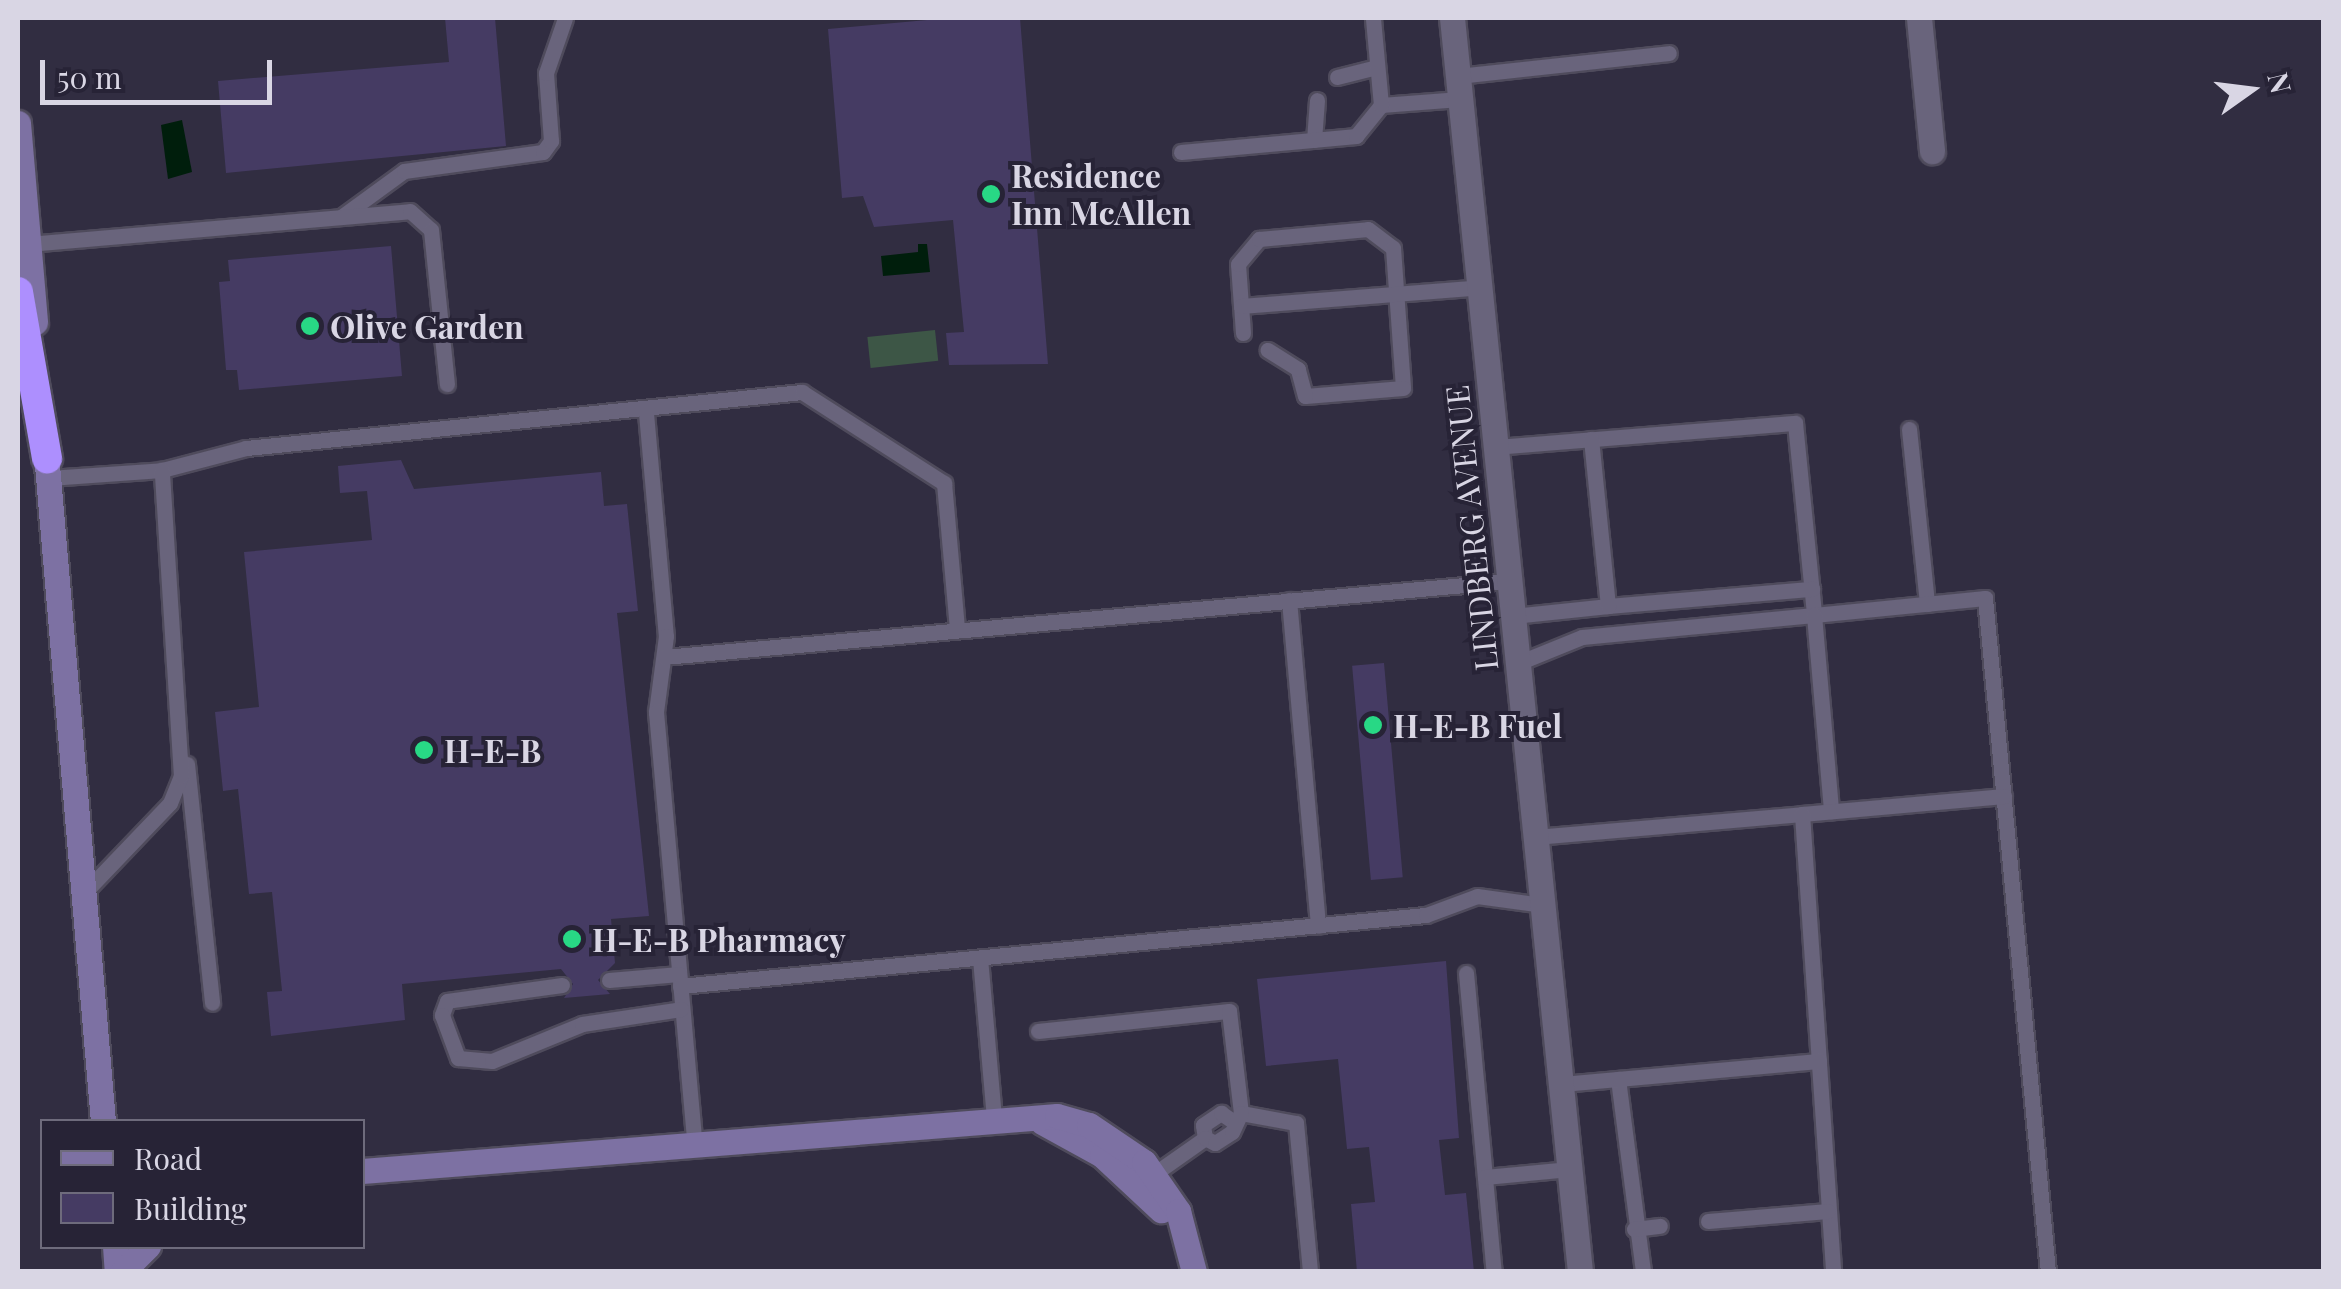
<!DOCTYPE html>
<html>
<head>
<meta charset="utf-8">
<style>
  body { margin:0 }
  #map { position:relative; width:2341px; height:1289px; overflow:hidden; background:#312d41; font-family:"Playfair Display",serif }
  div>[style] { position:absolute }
  .green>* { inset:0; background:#3d5646; transform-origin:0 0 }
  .water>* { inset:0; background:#001e0c }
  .building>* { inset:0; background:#453b63; transform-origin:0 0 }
  .roads { filter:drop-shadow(2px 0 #4f4b5c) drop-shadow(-2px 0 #4f4b5c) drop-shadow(0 2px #4f4b5c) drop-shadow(0 -2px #4f4b5c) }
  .service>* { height:15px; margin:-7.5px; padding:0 7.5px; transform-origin:7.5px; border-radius:7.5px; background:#69647c }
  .minor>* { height:25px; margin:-12.5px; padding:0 12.5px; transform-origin:12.5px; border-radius:12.5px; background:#69647c }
  .secondary>* { height:25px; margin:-12.5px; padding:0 12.5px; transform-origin:12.5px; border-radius:12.5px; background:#7d71a3 }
  .motorway>* { height:30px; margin:-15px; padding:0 15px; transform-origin:15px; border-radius:15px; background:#ad8ffe }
  .dots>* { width:28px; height:28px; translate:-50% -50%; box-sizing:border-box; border:5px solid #272336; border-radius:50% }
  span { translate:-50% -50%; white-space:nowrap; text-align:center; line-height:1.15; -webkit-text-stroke:8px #272336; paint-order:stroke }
  .poi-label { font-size:32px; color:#d9d6e4; font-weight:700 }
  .left { translate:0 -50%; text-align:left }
  .street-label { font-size:32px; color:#d9d6e4 }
  .frame { position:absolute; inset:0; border:20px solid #d9d6e4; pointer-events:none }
  .legend { position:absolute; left:40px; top:1119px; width:325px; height:130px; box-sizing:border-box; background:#272336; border:2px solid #6e6b7c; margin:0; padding:12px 18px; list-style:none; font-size:30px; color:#d9d6e4 }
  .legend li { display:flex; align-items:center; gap:20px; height:50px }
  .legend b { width:50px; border:2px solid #6e6b7c }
  .north { position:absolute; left:2201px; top:40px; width:100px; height:100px; -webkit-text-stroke:8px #272336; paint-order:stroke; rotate:76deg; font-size:28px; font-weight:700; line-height:40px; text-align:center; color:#d9d6e4 }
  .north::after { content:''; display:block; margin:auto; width:35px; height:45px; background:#d9d6e4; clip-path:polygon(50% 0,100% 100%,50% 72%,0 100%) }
  .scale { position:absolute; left:40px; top:60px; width:232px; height:45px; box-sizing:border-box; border:5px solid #d9d6e4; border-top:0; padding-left:12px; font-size:30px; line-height:35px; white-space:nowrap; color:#d9d6e4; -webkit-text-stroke:8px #272336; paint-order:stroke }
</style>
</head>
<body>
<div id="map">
  <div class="green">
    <div style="left:935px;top:330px;width:31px;height:68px;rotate:84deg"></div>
  </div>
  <div class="water">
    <div style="clip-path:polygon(182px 120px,192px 172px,168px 179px,161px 125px)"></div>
    <div style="clip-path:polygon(918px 244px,927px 244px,930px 272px,883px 276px,881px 256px,918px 252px)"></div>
  </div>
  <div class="building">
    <div style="clip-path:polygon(445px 18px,495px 18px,506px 146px,226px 173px,218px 81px,449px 62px)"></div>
    <div style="clip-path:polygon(949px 18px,1020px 18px,1048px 364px,949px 365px,946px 333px,964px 332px,953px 220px,874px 227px,863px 196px,842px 198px,828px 29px)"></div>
    <div style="clip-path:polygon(391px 246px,402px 376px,239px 390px,237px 370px,226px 370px,219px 282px,230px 281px,228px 260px)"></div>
    <div style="clip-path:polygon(401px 460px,414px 489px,601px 472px,604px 506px,627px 504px,638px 611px,617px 613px,649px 916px,611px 919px,615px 963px,598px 980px,610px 994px,564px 998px,573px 984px,561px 969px,402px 984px,405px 1020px,271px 1036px,267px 992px,282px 991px,272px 892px,249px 894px,238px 789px,223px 791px,215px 712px,259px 707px,244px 552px,372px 540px,367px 491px,340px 493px,338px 466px)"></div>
    <div style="left:1384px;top:663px;width:215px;height:32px;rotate:85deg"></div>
    <div style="clip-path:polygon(1446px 961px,1459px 1138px,1439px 1140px,1445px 1195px,1466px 1193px,1474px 1272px,1357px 1272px,1351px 1204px,1375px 1202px,1369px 1147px,1347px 1149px,1338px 1059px,1266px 1066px,1257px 979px)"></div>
  </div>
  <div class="roads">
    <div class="service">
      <div style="left:1458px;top:76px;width:212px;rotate:-6.2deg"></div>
      <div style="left:1337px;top:77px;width:41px;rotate:-14deg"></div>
      <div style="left:1381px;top:105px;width:79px;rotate:-4.3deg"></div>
      <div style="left:1314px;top:140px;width:40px;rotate:-85.7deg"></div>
      <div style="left:1181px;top:152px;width:176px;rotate:-5.2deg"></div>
      <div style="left:1356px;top:136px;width:40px;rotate:-51deg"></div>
      <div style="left:1381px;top:105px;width:87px;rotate:-95.3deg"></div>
      <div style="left:341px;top:217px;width:78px;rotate:-36.1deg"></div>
      <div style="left:404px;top:171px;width:140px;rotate:-7.8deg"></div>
      <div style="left:543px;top:152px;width:14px;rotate:-54deg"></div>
      <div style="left:551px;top:141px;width:68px;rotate:-94.2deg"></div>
      <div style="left:546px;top:73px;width:58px;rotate:-70.9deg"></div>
      <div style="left:28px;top:244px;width:383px;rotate:-4.9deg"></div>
      <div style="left:410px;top:211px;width:28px;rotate:42deg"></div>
      <div style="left:431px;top:230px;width:155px;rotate:84.1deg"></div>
      <div style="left:1241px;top:306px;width:42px;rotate:-94.1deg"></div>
      <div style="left:1238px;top:264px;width:33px;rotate:-50deg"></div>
      <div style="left:1259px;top:239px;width:109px;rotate:-5.2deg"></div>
      <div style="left:1368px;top:229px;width:31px;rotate:37deg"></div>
      <div style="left:1393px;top:248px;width:140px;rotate:85.9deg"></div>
      <div style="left:1403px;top:388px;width:98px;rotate:175.3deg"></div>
      <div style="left:1305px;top:396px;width:28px;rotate:-105deg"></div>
      <div style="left:1298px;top:369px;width:36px;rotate:-148deg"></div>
      <div style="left:1243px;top:333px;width:27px;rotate:-94deg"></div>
      <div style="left:1241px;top:306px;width:240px;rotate:-4.5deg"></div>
      <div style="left:646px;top:413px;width:224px;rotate:84.9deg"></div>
      <div style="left:666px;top:636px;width:77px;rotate:97.5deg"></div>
      <div style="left:656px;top:712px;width:430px;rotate:84.9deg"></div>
      <div style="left:1909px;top:429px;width:176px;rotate:84.1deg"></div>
      <div style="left:1495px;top:447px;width:301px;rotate:-4.6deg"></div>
      <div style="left:1795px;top:423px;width:193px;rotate:84.3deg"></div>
      <div style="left:1814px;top:615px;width:172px;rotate:-5.7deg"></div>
      <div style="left:1985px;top:598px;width:677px;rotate:84.66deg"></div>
      <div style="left:49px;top:478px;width:113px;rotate:-4deg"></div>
      <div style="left:162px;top:470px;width:87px;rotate:-14.7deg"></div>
      <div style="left:246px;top:448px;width:559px;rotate:-5.75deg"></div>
      <div style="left:802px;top:392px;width:169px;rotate:32.7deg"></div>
      <div style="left:944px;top:483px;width:146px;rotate:84.9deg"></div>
      <div style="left:1289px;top:600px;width:327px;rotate:84.9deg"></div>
      <div style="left:1608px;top:606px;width:205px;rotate:-4.8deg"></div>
      <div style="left:1513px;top:616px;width:96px;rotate:-6deg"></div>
      <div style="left:1608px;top:606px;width:168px;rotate:-95.8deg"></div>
      <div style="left:664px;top:657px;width:848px;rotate:-5.14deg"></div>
      <div style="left:1518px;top:663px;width:69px;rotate:-22.1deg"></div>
      <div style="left:1582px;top:637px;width:233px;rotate:-5.4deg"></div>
      <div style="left:1814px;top:615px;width:197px;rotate:85deg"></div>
      <div style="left:187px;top:764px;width:240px;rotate:84deg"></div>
      <div style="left:1802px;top:814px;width:203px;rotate:-5.1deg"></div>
      <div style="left:1535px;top:837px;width:268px;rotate:-4.9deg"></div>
      <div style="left:1802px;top:814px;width:459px;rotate:86.1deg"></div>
      <div style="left:84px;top:893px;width:124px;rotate:-46.3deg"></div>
      <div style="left:170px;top:803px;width:29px;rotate:-68deg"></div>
      <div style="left:181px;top:776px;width:307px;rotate:-93.6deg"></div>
      <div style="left:980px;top:958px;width:162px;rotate:85deg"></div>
      <div style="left:1466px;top:973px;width:300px;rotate:84.7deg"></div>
      <div style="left:609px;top:980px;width:70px;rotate:-4.9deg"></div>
      <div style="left:562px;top:985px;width:116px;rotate:172.1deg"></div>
      <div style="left:447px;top:1001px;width:15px;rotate:110deg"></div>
      <div style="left:442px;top:1015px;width:46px;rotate:69.6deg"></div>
      <div style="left:458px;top:1058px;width:34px;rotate:5deg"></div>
      <div style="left:492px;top:1061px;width:97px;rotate:-22.3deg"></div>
      <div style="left:582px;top:1024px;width:100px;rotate:-8.6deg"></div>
      <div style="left:680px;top:986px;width:749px;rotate:-5.44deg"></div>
      <div style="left:1426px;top:915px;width:54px;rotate:-20.4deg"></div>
      <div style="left:1477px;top:896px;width:67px;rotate:7.8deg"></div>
      <div style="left:1038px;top:1031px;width:192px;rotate:-6deg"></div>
      <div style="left:1229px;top:1011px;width:103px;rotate:83.3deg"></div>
      <div style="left:1241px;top:1113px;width:56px;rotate:10.3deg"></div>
      <div style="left:1296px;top:1123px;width:150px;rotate:84.6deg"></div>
      <div style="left:1618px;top:1079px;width:195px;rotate:82.6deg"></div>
      <div style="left:1561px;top:1084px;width:259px;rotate:-5.1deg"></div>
      <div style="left:1205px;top:1138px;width:13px;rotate:-99deg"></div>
      <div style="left:1203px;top:1125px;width:22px;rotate:-34deg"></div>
      <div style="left:1221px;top:1113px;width:12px;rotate:35deg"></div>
      <div style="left:1154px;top:1174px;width:62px;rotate:-35.2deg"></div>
      <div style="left:1205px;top:1138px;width:11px;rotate:27deg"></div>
      <div style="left:1215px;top:1143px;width:20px;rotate:-33deg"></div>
      <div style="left:1232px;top:1132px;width:21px;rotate:-65deg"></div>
      <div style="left:1485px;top:1177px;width:85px;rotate:-5.4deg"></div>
      <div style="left:1708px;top:1221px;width:120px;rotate:-4.8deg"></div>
      <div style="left:1634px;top:1229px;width:26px;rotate:-7deg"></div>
    </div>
    <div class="minor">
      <div style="left:1452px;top:18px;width:1261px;rotate:84.17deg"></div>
      <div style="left:1919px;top:18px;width:134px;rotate:84.4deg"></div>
    </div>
    <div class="secondary">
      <div style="left:18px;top:123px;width:200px;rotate:85.1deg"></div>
      <div style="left:45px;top:441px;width:683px;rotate:85.13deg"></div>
      <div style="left:1042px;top:1122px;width:68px;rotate:28.8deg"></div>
      <div style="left:1102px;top:1155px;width:81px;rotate:43deg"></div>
      <div style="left:362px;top:1171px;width:697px;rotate:-4.52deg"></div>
      <div style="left:1057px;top:1116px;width:33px;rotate:16deg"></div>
      <div style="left:1089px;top:1125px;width:66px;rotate:33.9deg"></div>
      <div style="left:1144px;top:1162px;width:60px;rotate:55.2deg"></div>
      <div style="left:1178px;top:1211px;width:63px;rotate:75.3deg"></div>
      <div style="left:115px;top:1246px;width:26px;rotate:86deg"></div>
      <div style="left:122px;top:1272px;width:37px;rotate:-45deg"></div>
    </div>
    <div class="motorway">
      <div style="left:18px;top:292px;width:169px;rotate:80.1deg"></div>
    </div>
  </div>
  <div class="dots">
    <div style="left:991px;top:194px;background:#28d885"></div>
    <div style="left:310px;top:326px;background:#28d885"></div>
    <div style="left:1373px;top:725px;background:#28d885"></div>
    <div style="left:424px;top:750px;background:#28d885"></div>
    <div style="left:572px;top:939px;background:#28d885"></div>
  </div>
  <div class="poi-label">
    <span class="left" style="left:1011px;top:194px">Residence<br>Inn McAllen</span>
    <span class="left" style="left:330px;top:326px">Olive Garden</span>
    <span class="left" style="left:1393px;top:725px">H-E-B Fuel</span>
    <span class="left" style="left:444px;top:750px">H-E-B</span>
    <span class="left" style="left:592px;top:939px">H-E-B Pharmacy</span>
  </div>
  <div class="street-label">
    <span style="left:1471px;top:528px;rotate:-96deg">LINDBERG AVENUE</span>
  </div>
  <div class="frame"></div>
  <ul class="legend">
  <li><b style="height:12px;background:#7d71a3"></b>Road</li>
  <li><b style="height:28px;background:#453b63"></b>Building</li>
  </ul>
  <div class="north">N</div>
  <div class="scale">50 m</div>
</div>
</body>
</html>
